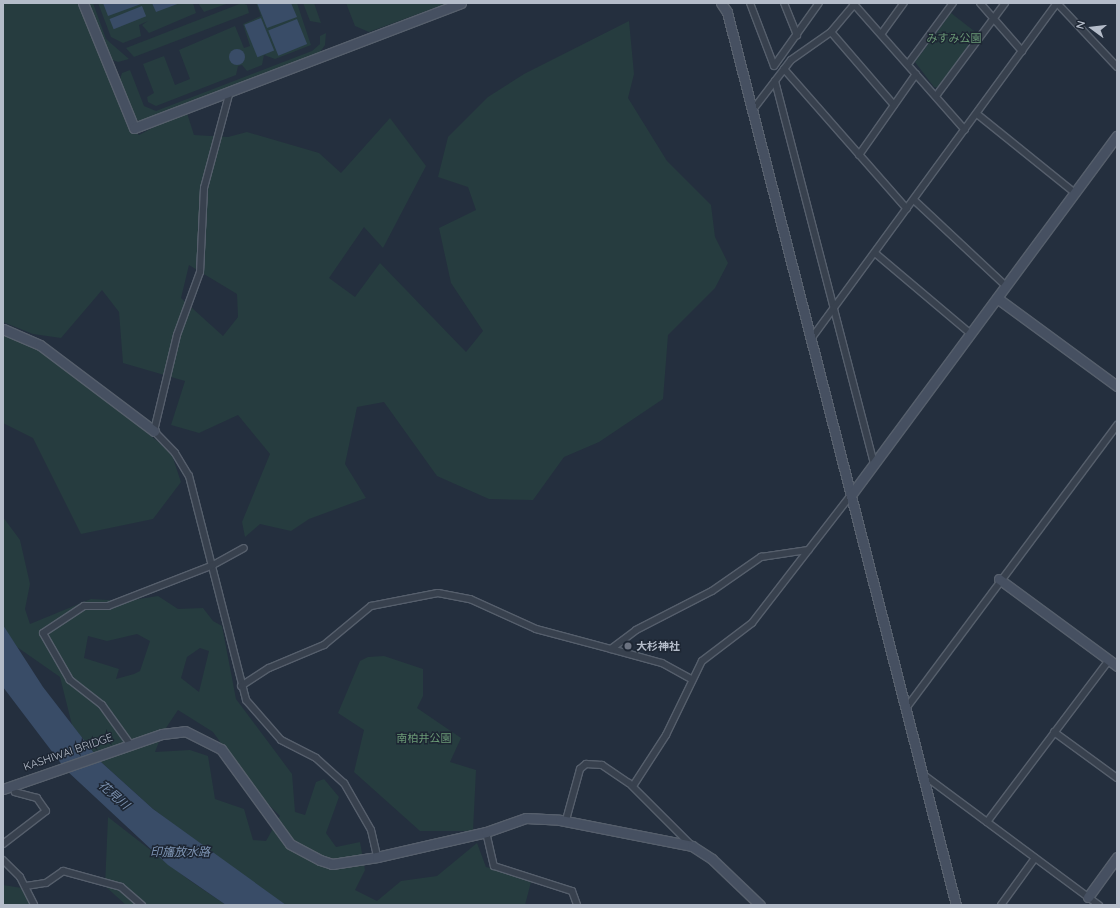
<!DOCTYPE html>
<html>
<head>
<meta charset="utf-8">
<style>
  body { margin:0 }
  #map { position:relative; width:1120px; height:908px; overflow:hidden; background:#242f3e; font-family:Quicksand,"Noto Sans JP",sans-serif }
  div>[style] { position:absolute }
  .green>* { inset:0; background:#263c3f }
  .water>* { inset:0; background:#394c67; transform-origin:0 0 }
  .round { border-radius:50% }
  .roads { filter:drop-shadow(1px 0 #565f6c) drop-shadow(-1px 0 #565f6c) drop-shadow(0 1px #565f6c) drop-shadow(0 -1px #565f6c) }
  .street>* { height:6px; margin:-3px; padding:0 3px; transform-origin:3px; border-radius:3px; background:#38414e }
  .secondary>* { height:9px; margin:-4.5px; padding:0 4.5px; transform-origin:4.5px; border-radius:4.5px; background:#465061 }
  .dots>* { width:11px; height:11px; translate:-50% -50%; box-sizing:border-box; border:2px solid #1d2633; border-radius:50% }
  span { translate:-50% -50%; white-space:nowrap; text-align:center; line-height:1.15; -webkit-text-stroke:3px #1d2633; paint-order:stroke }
  .park-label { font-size:11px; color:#6b9a76 }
  .poi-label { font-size:11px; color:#b4bcc9; font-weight:700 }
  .left { translate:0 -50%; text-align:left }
  .street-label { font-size:11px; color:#b4bcc9 }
  .water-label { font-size:12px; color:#7c92b1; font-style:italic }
  .frame { position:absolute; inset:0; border:4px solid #b4bcc9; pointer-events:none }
  .north { position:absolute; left:1072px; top:8px; width:40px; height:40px; -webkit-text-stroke:3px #1d2633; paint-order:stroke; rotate:285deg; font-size:11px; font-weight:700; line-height:16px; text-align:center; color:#b4bcc9 }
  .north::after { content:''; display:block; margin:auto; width:14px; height:18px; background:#b4bcc9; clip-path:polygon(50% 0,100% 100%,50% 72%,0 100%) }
</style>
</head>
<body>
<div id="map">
  <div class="green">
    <div style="clip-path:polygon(evenodd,3px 3px,79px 3px,128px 128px,139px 135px,186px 110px,194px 135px,228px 137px,247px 132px,319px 153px,341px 173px,390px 118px,426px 166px,383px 248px,364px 227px,329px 278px,355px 297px,380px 263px,466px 352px,483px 331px,451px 283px,439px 228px,476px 210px,468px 187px,438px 177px,448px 137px,488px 97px,524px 74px,629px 21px,634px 74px,628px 98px,667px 161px,711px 205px,715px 237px,728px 263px,715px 288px,668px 335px,663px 399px,599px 442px,564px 457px,533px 500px,489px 499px,437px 476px,384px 402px,357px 407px,345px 464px,366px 498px,309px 519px,291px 531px,260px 524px,245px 537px,242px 522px,270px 454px,238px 415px,199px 433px,171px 425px,185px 381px,123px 363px,119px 312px,102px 290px,61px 338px,33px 334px,3px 322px,3px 3px,189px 265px,237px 294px,238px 317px,223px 336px,181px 298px,189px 265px)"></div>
    <div style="clip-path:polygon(89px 3px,93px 3px,106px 39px,129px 59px,118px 62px,110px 59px)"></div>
    <div style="clip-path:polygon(98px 3px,193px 3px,196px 13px,149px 33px,142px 25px,148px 21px,139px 25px,141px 36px,123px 43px,111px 37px)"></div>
    <div style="clip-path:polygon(198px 3px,229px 3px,204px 12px)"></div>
    <div style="clip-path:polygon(242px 3px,247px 5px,249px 13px,134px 57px,126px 48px)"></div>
    <div style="clip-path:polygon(256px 3px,297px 3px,311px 45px,275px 59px,264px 55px,262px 65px,247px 71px,242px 65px,238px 66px,236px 75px,156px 106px,148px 102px,147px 97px,154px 93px,143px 64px,164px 56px,175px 85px,190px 79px,179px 50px,235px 26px,244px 48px,250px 46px,243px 24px,261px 16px)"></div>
    <div style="clip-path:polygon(303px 3px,314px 3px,321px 23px,310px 21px)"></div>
    <div style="clip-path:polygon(346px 3px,448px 3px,369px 32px,355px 26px)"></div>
    <div style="clip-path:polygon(951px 13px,978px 34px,938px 88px,934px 87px,915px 62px)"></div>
    <div style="clip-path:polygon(326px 33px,325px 45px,320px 52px,140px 121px,132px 117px,119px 82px,122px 73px,130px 70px,144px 106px,156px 111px,312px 51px,320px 44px,320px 36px)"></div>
    <div style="clip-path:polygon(3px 333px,45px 352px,171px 452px,181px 482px,153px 519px,81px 534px,33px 438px,3px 423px)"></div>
    <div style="clip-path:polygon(evenodd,3px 517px,20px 540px,30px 584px,25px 609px,30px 624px,91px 599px,126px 601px,158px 596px,178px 609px,203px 608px,213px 621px,222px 626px,236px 699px,292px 774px,295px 812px,305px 815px,316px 782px,324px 779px,339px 797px,326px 833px,336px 847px,360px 842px,365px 870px,355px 890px,377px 901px,401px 881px,437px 876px,477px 843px,486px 867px,532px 878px,525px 905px,286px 905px,254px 885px,153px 809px,101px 762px,72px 725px,60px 677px,17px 647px,3px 627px,3px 517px,137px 634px,150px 641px,140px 671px,134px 674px,116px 679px,119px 669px,84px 658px,88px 636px,107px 641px,137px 634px,3px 517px,200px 648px,209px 651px,199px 692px,181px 678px,187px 657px,200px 648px,3px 517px,178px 710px,213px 732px,256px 792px,280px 816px,266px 841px,253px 840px,244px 809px,215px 799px,208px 756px,190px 750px,155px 752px,162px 734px,178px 710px)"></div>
    <div style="clip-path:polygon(384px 656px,423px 669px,423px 696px,417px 708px,461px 738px,450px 762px,476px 770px,473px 831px,420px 831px,354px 772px,364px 730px,338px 713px,360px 661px,368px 657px)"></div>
    <div style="clip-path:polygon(108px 817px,189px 880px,226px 905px,126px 905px,105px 886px)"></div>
    <div style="clip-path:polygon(3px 885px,28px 889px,31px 905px,3px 905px)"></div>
  </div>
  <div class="water">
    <div style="clip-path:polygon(103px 3px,141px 3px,141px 4px,108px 16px)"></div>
    <div style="clip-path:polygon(152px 3px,180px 3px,156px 12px)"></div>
    <div style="clip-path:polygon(257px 3px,291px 3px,297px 17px,267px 28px)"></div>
    <div style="left:142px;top:6px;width:11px;height:35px;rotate:68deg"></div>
    <div style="left:261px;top:18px;width:35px;height:18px;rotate:68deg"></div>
    <div style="left:297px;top:19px;width:27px;height:31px;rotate:68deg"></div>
    <div class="round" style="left:229px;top:49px;width:16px;height:16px"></div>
    <div style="clip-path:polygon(3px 625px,43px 687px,101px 762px,153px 809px,286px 905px,226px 905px,168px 865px,66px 770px,3px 687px)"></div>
  </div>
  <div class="roads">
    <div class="street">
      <div style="left:750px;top:3px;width:67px;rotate:69.1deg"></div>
      <div style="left:774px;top:66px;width:77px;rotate:-54.5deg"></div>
      <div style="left:784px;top:3px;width:35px;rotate:68deg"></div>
      <div style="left:853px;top:3px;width:169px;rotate:48.6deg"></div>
      <div style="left:980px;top:3px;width:64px;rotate:48.8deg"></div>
      <div style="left:1057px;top:3px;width:88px;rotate:46.8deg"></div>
      <div style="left:831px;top:32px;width:96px;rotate:49.2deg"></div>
      <div style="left:882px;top:33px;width:37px;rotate:-54deg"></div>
      <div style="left:908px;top:64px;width:76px;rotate:-53.6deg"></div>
      <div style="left:784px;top:69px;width:186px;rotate:48.7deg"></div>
      <div style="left:775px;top:81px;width:397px;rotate:75.5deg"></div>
      <div style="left:230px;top:91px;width:100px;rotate:105deg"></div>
      <div style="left:204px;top:188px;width:84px;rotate:92.7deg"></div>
      <div style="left:200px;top:272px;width:67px;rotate:110.1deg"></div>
      <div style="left:177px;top:335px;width:99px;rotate:103.5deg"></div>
      <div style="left:154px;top:431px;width:30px;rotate:46deg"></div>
      <div style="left:175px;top:453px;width:27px;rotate:59deg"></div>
      <div style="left:189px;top:476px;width:231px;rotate:75.7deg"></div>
      <div style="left:246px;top:700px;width:53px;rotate:48.8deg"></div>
      <div style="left:281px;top:740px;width:39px;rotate:27deg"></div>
      <div style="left:316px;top:758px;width:38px;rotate:42deg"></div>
      <div style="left:344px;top:783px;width:54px;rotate:60.1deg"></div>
      <div style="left:371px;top:830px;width:28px;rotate:77deg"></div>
      <div style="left:936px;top:96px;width:116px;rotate:-53.4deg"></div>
      <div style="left:752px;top:111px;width:64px;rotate:-52.6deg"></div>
      <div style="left:791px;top:60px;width:49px;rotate:-35deg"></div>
      <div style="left:831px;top:32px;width:38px;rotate:-50deg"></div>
      <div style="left:977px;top:114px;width:126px;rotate:38.9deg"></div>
      <div style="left:859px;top:155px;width:99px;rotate:-54.9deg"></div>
      <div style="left:914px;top:200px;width:126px;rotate:43.1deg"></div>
      <div style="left:875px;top:253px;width:126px;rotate:40.2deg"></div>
      <div style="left:811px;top:339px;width:416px;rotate:-53.8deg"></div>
      <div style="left:611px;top:649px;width:53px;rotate:15.4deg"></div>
      <div style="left:662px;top:663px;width:33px;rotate:29deg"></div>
      <div style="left:241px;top:686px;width:33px;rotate:-33deg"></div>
      <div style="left:269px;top:668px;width:60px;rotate:-22.7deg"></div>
      <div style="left:324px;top:645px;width:61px;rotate:-39.7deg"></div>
      <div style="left:371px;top:606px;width:68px;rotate:-11deg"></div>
      <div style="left:438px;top:593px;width:33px;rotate:11deg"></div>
      <div style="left:470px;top:599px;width:72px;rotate:24.4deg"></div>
      <div style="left:536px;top:629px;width:78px;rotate:14.9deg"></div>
      <div style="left:611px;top:649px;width:31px;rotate:-37deg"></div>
      <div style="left:636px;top:630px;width:85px;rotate:-27.2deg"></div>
      <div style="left:712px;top:591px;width:60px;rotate:-34.8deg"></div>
      <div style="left:761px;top:557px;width:48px;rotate:-8.5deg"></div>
      <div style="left:907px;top:707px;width:352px;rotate:-53.3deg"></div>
      <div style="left:1054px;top:732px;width:78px;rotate:36.1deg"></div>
      <div style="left:130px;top:744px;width:48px;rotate:-125.7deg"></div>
      <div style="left:102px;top:705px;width:41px;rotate:-142deg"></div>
      <div style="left:70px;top:680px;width:54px;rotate:-119.9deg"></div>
      <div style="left:43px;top:633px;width:49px;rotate:-33.4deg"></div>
      <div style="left:84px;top:606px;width:24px"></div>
      <div style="left:108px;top:606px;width:113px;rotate:-21.3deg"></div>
      <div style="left:213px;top:565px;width:35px;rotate:-29deg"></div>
      <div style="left:925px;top:776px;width:217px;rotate:36.6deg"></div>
      <div style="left:633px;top:786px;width:61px;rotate:-57.1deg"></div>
      <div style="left:666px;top:735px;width:82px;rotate:-64.1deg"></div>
      <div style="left:702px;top:661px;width:63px;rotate:-37.2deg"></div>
      <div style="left:752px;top:623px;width:162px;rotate:-52.3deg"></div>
      <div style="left:566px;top:820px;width:53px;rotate:-74.6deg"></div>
      <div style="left:580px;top:769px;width:8px;rotate:-40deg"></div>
      <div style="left:586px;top:764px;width:16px;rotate:4deg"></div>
      <div style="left:602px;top:765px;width:32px;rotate:34deg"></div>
      <div style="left:629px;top:783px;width:89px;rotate:45deg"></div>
      <div style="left:987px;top:822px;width:203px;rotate:-53deg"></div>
      <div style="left:486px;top:832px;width:35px;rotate:77deg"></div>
      <div style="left:494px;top:866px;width:82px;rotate:17.8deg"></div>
      <div style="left:572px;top:891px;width:15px;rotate:70deg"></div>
      <div style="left:3px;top:844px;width:54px;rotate:-37.5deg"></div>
      <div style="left:46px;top:811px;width:16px;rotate:-125deg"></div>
      <div style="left:37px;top:798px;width:23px;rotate:-165deg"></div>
      <div style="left:3px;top:860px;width:24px;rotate:45deg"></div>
      <div style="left:20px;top:877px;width:31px;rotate:63deg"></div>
      <div style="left:26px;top:886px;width:20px;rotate:-9deg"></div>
      <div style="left:46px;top:883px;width:21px;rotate:-35deg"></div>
      <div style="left:63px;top:871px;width:60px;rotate:15.4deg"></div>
      <div style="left:121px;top:887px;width:28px;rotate:41deg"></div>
      <div style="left:1001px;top:905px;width:58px;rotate:-54.1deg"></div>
    </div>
    <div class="secondary">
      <div style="left:83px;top:3px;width:135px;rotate:67.8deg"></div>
      <div style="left:134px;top:128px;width:350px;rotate:-20.9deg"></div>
      <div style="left:721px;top:3px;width:11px;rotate:56deg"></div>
      <div style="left:727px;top:12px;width:922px;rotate:75.62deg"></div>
      <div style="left:997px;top:298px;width:149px;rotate:36.3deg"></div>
      <div style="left:3px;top:329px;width:40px;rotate:23.4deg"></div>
      <div style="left:40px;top:345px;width:143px;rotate:37deg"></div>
      <div style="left:851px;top:495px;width:447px;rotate:-53.5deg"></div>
      <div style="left:999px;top:579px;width:147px;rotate:36.4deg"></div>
      <div style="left:3px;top:789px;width:168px;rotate:-19.1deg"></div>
      <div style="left:162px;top:734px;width:23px;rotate:-7deg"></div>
      <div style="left:185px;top:731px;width:40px;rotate:26.6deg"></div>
      <div style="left:221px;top:749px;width:117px;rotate:54deg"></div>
      <div style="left:290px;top:844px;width:34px;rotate:28deg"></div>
      <div style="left:320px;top:860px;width:13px;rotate:18deg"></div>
      <div style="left:332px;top:864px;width:46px;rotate:-8.8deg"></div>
      <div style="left:377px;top:857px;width:112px;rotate:-12.9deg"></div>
      <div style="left:486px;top:832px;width:42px;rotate:-19.3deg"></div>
      <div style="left:526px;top:818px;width:34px;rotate:3deg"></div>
      <div style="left:560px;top:820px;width:135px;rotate:11.1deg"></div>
      <div style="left:692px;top:846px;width:24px;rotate:33deg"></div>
      <div style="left:712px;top:859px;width:66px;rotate:43.8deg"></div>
      <div style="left:1088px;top:897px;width:49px;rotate:-54.1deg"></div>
    </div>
  </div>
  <div class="dots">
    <div style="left:628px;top:646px;background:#6b7280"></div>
  </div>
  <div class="park-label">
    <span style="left:954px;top:38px">みすみ公園</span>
    <span style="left:424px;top:738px">南柏井公園</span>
  </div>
  <div class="poi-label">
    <span class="left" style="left:636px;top:646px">大杉神社</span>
  </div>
  <div class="street-label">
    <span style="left:68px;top:752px;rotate:-19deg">KASHIWAI BRIDGE</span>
  </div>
  <div class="water-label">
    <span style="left:114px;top:795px;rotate:41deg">花見川</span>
    <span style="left:180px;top:852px">印旛放水路</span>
  </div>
  <div class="frame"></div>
  <div class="north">N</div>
</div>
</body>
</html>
